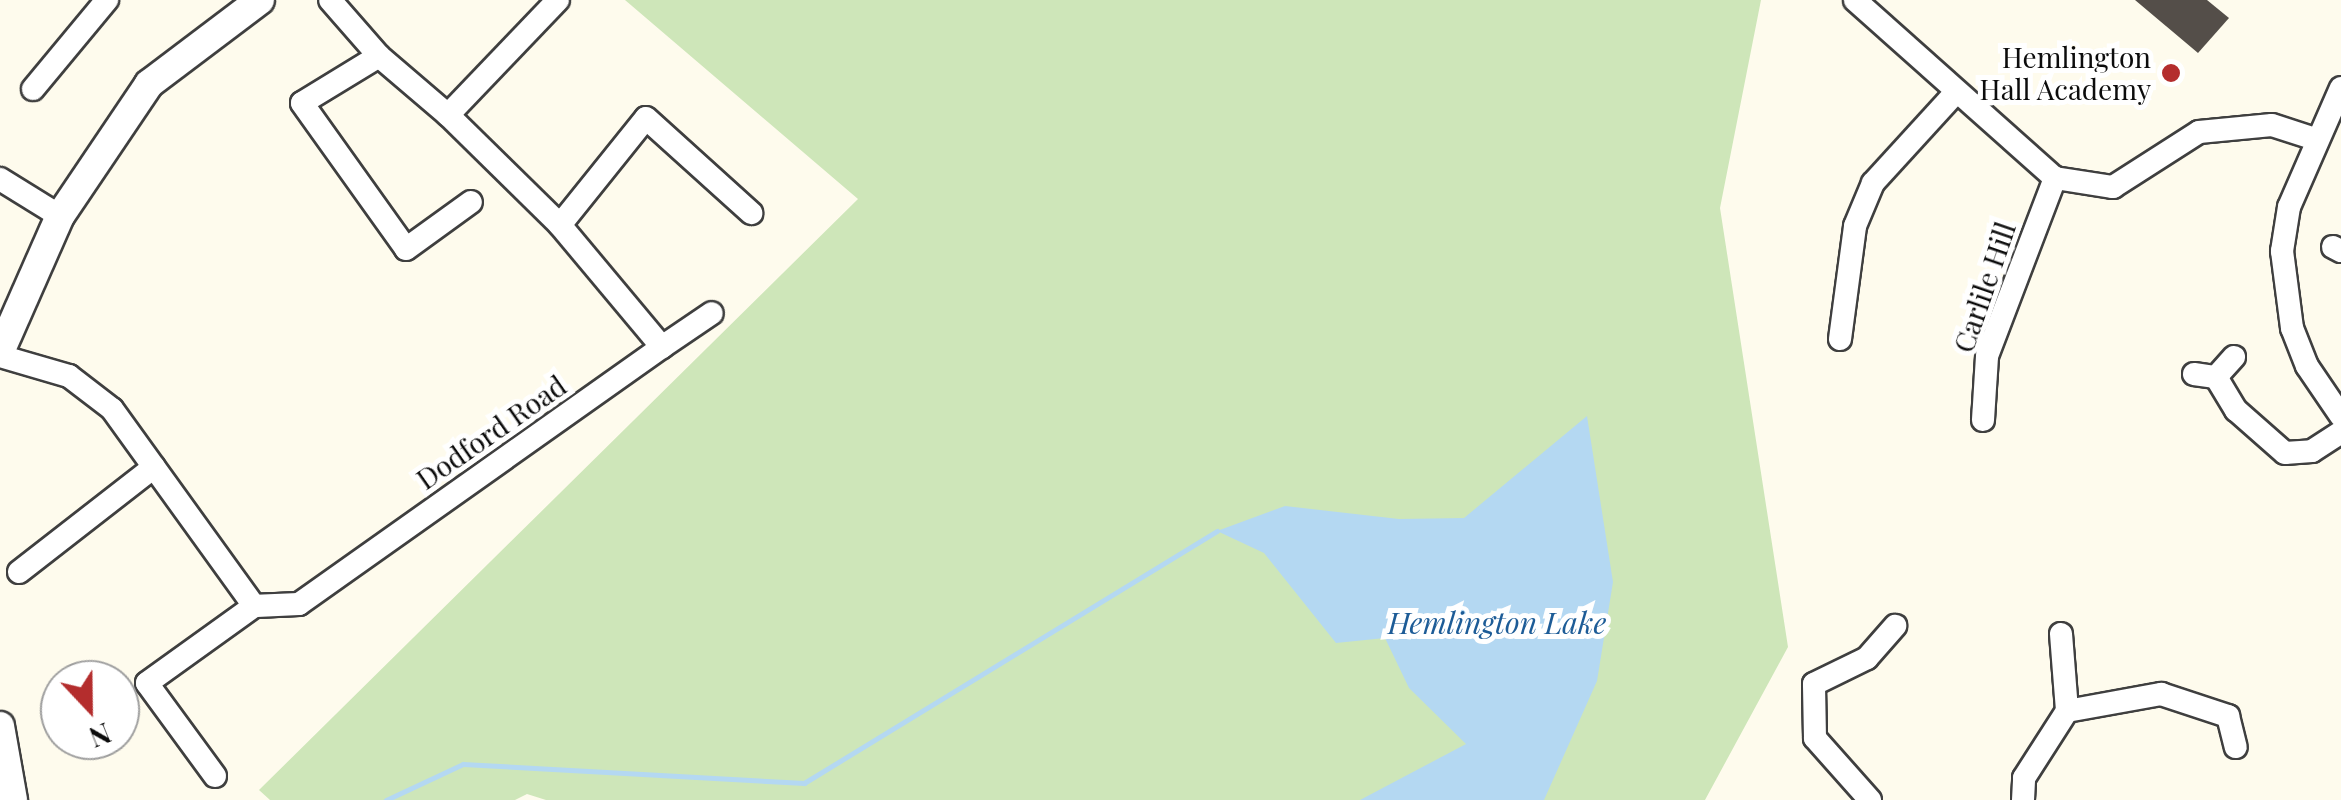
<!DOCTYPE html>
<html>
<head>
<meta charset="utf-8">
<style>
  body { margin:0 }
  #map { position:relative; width:2341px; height:800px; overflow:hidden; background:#fefbed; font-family:"Playfair Display",serif }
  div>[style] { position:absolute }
  .green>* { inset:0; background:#cee6b9 }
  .water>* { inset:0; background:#b4d8f2 }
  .stream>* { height:5px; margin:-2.5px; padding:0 2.5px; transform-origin:2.5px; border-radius:2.5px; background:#b4d8f2 }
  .building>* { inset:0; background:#544e49 }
  .roads { filter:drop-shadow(2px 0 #3f3f3f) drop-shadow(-2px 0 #3f3f3f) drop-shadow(0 2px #3f3f3f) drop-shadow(0 -2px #3f3f3f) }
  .minor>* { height:22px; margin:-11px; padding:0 11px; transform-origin:11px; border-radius:11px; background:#fff }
  .tertiary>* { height:28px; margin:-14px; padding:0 14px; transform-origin:14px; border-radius:14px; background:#fff }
  .dots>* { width:28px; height:28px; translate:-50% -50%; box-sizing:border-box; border:5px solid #fff; border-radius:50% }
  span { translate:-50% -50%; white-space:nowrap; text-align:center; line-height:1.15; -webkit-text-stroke:10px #fff; paint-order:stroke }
  .poi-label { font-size:28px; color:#0c0c0c }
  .right { translate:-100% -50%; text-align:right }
  .street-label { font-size:28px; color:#0c0c0c }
  .water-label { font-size:30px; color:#1d5c97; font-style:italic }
  .north { position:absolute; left:40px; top:660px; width:100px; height:100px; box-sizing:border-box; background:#fff; border:2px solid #9e9e9e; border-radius:50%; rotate:158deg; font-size:28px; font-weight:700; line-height:40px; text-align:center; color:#0c0c0c }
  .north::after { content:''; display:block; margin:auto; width:35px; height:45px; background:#b42d2d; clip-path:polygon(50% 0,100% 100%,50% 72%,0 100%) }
</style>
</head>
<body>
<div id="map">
  <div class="green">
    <div style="clip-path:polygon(625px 0,1761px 0,1720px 208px,1788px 647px,1705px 800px,546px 800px,527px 794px,515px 800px,270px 800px,259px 790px,858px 199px)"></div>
  </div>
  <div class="water">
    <div style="clip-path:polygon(1587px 416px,1613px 582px,1597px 681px,1544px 800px,1360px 800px,1466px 744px,1409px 688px,1385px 638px,1336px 643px,1264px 553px,1217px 531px,1285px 506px,1399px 519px,1464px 518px)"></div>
  </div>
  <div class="stream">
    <div style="left:386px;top:800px;width:85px;rotate:-25.1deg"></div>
    <div style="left:463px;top:764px;width:342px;rotate:3.2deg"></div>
    <div style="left:804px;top:783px;width:484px;rotate:-31.4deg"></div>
  </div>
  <div class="building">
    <div style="clip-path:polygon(2135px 0,2207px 0,2229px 18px,2198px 53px)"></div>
  </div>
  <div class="roads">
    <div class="minor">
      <div style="left:1855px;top:0;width:268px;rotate:41.7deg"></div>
      <div style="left:2055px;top:178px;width:59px;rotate:8.8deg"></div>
      <div style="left:2113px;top:187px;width:102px;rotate:-32.6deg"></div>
      <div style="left:2199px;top:132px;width:73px;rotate:-5.5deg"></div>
      <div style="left:2272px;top:125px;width:45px;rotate:18deg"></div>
      <div style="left:379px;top:56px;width:90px;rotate:148.6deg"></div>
      <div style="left:302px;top:103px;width:179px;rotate:54.5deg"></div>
      <div style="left:406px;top:249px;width:80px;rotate:-35.9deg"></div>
      <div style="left:2341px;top:88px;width:130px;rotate:113.6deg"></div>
      <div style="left:2289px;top:207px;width:45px;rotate:99deg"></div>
      <div style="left:2282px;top:251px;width:78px;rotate:82.6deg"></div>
      <div style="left:2292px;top:328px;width:41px;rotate:68.5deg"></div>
      <div style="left:2307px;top:366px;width:60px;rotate:55.8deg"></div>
      <div style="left:33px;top:89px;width:116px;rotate:-50.3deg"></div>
      <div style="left:448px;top:115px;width:159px;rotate:-46.3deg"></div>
      <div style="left:0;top:179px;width:70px;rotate:31.7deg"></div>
      <div style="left:560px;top:225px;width:137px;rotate:-51.2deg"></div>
      <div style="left:646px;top:118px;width:142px;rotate:42.1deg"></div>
      <div style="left:2333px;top:247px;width:9px;rotate:27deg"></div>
      <div style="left:1840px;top:339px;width:114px;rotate:-82.4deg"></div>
      <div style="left:1855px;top:226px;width:47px;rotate:-67.3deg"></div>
      <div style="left:1873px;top:183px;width:123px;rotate:-47.6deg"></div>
      <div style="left:662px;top:347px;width:60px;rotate:-34.2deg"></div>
      <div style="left:0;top:356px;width:72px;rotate:16.2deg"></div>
      <div style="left:69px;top:376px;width:54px;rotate:37.5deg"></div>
      <div style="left:112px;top:409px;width:243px;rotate:54.2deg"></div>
      <div style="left:254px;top:606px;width:45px;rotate:-2.5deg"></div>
      <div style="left:299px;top:604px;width:445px;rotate:-35.3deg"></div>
      <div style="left:662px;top:347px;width:159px;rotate:-129.9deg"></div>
      <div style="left:560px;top:225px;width:157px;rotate:-135.5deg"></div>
      <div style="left:448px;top:115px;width:91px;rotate:-139.5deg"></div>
      <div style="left:379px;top:56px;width:74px;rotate:-131.2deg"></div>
      <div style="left:2194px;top:374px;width:22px;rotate:8deg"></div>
      <div style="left:2216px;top:377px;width:27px;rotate:-48deg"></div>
      <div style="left:2216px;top:377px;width:39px;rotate:59deg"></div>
      <div style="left:2236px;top:410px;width:65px;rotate:41.3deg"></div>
      <div style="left:2285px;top:453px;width:27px;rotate:-4deg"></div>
      <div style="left:2312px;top:451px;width:35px;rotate:-33deg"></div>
      <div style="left:1983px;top:420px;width:64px;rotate:-86.4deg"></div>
      <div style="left:1987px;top:356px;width:191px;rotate:-69.1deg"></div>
      <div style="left:19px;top:572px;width:171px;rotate:-37.9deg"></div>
      <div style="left:2061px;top:634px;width:77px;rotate:85.5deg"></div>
      <div style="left:215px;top:776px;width:115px;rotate:-126.2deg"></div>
      <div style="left:147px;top:683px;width:132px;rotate:-35.7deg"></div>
      <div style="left:1870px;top:800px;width:83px;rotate:-131.6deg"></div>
      <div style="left:1815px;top:738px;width:54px;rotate:-91.1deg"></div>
      <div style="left:1814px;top:684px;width:59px;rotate:-26.1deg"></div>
      <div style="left:1867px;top:658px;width:43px;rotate:-48.8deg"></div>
      <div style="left:2023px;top:800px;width:22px;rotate:-87deg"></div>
      <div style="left:2024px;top:778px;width:80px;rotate:-57.3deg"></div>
      <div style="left:2067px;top:711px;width:96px;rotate:-10.3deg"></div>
      <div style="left:2161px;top:694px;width:71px;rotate:18.2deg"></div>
      <div style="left:2228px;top:716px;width:32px;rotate:76deg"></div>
    </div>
    <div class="tertiary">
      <div style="left:0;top:352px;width:149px;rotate:-66.2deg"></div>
      <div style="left:60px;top:216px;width:159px;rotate:-56deg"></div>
      <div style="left:149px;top:84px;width:139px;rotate:-37.1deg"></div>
      <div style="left:0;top:726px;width:75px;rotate:80deg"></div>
    </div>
  </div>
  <div class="dots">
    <div style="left:2171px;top:73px;background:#b42d2d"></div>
  </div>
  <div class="poi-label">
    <span class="right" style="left:2151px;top:73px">Hemlington<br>Hall Academy</span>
  </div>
  <div class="street-label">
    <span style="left:1984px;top:287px;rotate:-71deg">Carlile Hill</span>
    <span style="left:491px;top:432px;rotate:-35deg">Dodford Road</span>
  </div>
  <div class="water-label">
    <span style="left:1497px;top:622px">Hemlington Lake</span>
  </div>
  <div class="north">N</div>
</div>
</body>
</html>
